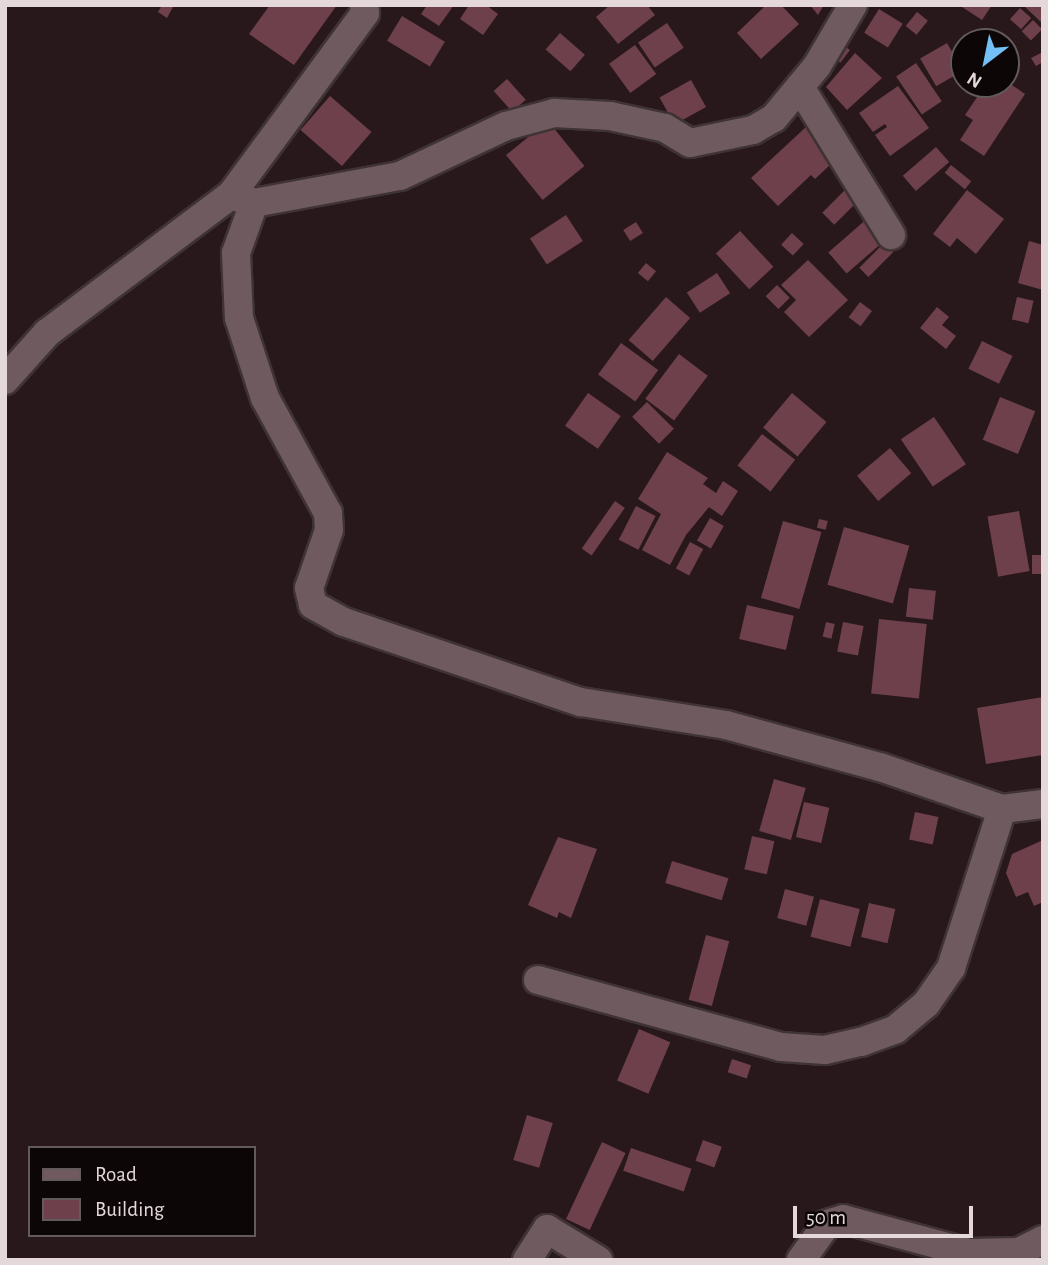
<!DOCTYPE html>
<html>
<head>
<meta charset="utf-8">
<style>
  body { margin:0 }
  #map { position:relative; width:1048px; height:1265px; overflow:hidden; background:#28181c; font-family:"Alegreya Sans",sans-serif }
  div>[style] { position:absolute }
  .building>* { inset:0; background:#6e404b; transform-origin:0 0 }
  .roads { filter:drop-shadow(2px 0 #3f3335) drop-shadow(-2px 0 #3f3335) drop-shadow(0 2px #3f3335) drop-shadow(0 -2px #3f3335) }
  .minor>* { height:28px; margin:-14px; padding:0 14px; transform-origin:14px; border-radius:14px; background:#6f5b5f }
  span { translate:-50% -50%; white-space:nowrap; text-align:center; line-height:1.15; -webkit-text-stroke:5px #0c0607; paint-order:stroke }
  .frame { position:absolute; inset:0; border:7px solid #e4d8da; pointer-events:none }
  .legend { position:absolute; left:28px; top:1146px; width:228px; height:91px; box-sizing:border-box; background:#0c0607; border:2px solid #625a5b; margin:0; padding:9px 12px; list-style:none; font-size:21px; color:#e4d8da }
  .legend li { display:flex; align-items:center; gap:14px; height:35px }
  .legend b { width:35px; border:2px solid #625a5b }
  .north { position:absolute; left:950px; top:28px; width:70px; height:70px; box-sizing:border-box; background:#0c0607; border:2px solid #625a5b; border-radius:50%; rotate:212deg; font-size:19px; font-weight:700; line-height:28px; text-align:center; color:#e4d8da }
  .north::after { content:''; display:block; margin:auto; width:24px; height:32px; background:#74c0f6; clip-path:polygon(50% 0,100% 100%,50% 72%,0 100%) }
  .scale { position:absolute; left:793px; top:1206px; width:180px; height:32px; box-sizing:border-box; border:4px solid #e4d8da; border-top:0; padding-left:9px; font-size:21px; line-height:24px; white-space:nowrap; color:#e4d8da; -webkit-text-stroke:5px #0c0607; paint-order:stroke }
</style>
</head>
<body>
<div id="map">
  <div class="building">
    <div style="clip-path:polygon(162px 5px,174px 5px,167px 18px,158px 12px)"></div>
    <div style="clip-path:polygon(270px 5px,337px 5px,294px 65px,249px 34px)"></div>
    <div style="clip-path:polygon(427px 5px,454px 5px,439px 26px,421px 14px)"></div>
    <div style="clip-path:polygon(469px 5px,486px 5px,498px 14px,483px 35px,460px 19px)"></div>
    <div style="clip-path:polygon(610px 5px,647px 5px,655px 15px,618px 44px,596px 17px)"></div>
    <div style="clip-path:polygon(766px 5px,781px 5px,799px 24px,761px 59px,737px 33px)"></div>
    <div style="clip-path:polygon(810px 5px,824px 5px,818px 15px)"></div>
    <div style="clip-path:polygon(959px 5px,992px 5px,982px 20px)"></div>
    <div style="clip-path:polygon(1023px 5px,1043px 5px,1043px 24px)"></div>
    <div style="left:1020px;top:8px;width:15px;height:15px;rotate:42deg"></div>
    <div style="left:879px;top:9px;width:28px;height:28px;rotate:32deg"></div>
    <div style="left:917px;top:12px;width:14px;height:18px;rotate:39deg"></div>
    <div style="left:402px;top:16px;width:50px;height:29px;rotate:31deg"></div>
    <div style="left:1033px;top:20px;width:13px;height:16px;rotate:45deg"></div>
    <div style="left:667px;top:23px;width:30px;height:35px;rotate:56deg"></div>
    <div style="left:560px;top:33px;width:33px;height:22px;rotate:41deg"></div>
    <div style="left:838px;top:41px;width:15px;height:16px;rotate:37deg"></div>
    <div style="left:947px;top:43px;width:32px;height:31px;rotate:60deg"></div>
    <div style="left:635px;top:45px;width:36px;height:32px;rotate:54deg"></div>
    <div style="clip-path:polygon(1043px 52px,1043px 62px,1036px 66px,1031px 58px)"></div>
    <div style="clip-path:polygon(855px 53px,882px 78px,847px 110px,826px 87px)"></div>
    <div style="left:916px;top:63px;width:46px;height:24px;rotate:56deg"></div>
    <div style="left:507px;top:79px;width:28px;height:18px;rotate:48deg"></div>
    <div style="left:691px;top:80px;width:31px;height:36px;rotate:61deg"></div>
    <div style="clip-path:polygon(1006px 81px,1025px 94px,984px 156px,960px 140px,973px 120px,965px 115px,986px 84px)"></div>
    <div style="clip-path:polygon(898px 86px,929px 128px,890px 156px,875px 135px,887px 127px,885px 124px,873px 132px,859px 113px)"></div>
    <div style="left:330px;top:96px;width:55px;height:45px;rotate:41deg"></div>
    <div style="left:548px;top:121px;width:58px;height:54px;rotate:51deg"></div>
    <div style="clip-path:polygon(806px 127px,833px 155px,827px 160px,831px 164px,815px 179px,811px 175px,778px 206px,751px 178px)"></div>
    <div style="left:936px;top:147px;width:20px;height:44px;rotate:49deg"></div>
    <div style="left:951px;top:165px;width:26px;height:10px;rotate:39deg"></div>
    <div style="left:847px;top:188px;width:17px;height:35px;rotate:45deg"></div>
    <div style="clip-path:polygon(967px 190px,1004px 219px,976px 254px,957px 238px,950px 247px,933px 234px)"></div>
    <div style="left:566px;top:215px;width:31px;height:43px;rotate:57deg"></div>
    <div style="left:869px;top:217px;width:28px;height:54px;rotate:49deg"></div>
    <div style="left:636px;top:222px;width:13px;height:15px;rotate:58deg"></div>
    <div style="left:740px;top:231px;width:49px;height:33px;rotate:47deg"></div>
    <div style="left:792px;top:233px;width:16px;height:16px;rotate:43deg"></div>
    <div style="clip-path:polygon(1029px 241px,1043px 245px,1043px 290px,1018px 283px)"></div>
    <div style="left:884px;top:243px;width:13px;height:35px;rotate:45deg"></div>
    <div style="clip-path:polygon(808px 260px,848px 300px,809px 337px,784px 312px,796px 300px,781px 285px)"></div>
    <div style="left:646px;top:263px;width:13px;height:13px;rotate:39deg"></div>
    <div style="left:717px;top:273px;width:24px;height:36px;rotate:57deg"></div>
    <div style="left:777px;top:285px;width:18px;height:16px;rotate:45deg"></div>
    <div style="left:666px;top:297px;width:32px;height:57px;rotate:41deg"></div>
    <div style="left:1017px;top:297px;width:17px;height:23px;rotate:13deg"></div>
    <div style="left:860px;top:302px;width:15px;height:19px;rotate:37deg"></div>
    <div style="clip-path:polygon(937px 307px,949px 317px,942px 325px,956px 336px,946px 349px,920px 328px)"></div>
    <div style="left:982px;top:341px;width:34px;height:31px;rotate:26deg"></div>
    <div style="left:621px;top:343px;width:46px;height:39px;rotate:36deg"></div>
    <div style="left:679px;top:354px;width:36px;height:56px;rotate:37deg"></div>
    <div style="left:588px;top:393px;width:40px;height:40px;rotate:35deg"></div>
    <div style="left:792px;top:393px;width:45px;height:45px;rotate:40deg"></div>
    <div style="left:1000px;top:397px;width:38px;height:46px;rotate:22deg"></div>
    <div style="left:647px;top:402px;width:38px;height:21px;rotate:45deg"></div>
    <div style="left:934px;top:417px;width:57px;height:40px;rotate:56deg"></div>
    <div style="left:762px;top:434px;width:42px;height:40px;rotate:38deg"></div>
    <div style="left:890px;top:448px;width:33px;height:43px;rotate:50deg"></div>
    <div style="clip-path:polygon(667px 452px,708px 478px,703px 484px,716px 493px,723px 481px,738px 491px,722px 516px,709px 507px,686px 535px,670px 565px,642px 550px,661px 514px,638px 499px)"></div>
    <div style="left:615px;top:501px;width:12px;height:58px;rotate:35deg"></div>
    <div style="left:636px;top:506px;width:22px;height:38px;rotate:27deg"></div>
    <div style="left:1019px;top:511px;width:61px;height:32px;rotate:80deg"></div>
    <div style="left:710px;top:518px;width:16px;height:26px;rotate:30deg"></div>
    <div style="left:819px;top:519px;width:9px;height:9px;rotate:13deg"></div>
    <div style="left:783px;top:521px;width:40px;height:80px;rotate:16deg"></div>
    <div style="left:844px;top:527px;width:68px;height:60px;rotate:16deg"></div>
    <div style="left:690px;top:542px;width:15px;height:30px;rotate:28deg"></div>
    <div style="left:1043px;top:555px;width:19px;height:11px;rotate:90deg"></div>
    <div style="left:909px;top:588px;width:27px;height:29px;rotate:6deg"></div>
    <div style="left:747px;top:605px;width:48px;height:35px;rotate:13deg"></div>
    <div style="left:879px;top:619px;width:48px;height:75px;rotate:6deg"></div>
    <div style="left:826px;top:622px;width:9px;height:15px;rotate:13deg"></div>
    <div style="left:843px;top:622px;width:21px;height:30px;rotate:11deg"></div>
    <div style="clip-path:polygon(1043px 697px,1043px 755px,986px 764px,977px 708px)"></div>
    <div style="left:774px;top:779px;width:33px;height:54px;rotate:16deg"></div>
    <div style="left:804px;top:802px;width:26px;height:36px;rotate:13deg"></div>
    <div style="left:915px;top:812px;width:24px;height:28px;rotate:12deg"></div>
    <div style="left:752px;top:836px;width:23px;height:34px;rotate:13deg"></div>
    <div style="clip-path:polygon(558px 837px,597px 849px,571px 918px,559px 912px,557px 918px,528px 905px)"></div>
    <div style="clip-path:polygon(1043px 840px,1043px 902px,1034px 906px,1028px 892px,1016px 897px,1006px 873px,1012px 854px)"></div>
    <div style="left:672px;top:861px;width:59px;height:23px;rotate:17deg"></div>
    <div style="left:785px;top:889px;width:30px;height:30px;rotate:15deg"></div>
    <div style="left:820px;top:899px;width:41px;height:39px;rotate:14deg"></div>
    <div style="left:869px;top:903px;width:27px;height:35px;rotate:13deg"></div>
    <div style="left:706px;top:935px;width:24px;height:67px;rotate:15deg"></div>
    <div style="left:639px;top:1029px;width:34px;height:56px;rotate:23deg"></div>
    <div style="left:732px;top:1059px;width:20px;height:14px;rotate:18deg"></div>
    <div style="left:527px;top:1115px;width:27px;height:47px;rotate:17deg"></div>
    <div style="left:703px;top:1140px;width:20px;height:22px;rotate:20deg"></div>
    <div style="left:602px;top:1142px;width:26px;height:85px;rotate:25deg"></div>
    <div style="left:631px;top:1148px;width:64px;height:24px;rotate:19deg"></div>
  </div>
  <div class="roads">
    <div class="minor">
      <div style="left:800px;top:87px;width:174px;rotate:58.4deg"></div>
      <div style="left:231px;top:195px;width:24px;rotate:19deg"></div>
      <div style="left:254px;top:203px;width:148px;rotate:-10.5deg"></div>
      <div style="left:400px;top:176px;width:117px;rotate:-25.3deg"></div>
      <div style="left:506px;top:126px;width:50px;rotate:-15.2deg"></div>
      <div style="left:554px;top:113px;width:56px;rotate:3.1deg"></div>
      <div style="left:610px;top:116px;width:56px;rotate:12.3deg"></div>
      <div style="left:665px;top:128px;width:29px;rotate:31deg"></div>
      <div style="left:690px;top:143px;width:64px;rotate:-11.7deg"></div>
      <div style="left:753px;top:130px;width:24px;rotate:-30deg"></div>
      <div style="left:774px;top:118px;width:67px;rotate:-50.4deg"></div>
      <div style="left:817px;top:66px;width:71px;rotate:-59.5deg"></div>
      <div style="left:254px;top:203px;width:53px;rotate:109.8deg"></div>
      <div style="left:236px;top:253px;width:65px;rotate:87.4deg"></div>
      <div style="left:239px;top:318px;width:84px;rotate:72deg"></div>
      <div style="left:265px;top:398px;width:131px;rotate:61.3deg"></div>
      <div style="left:328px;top:513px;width:17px;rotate:87deg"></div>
      <div style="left:329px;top:530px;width:61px;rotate:109deg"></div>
      <div style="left:309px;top:588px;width:17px;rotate:77deg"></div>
      <div style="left:313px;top:605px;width:35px;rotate:29deg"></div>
      <div style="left:344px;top:622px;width:250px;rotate:18.7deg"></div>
      <div style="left:581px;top:702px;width:147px;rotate:9deg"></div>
      <div style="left:726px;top:725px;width:160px;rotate:15.3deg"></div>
      <div style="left:880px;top:767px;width:129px;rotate:19deg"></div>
      <div style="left:1002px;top:809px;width:41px;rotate:-7deg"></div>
      <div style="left:5px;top:380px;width:63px;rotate:-48.2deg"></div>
      <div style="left:47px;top:333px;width:230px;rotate:-36.9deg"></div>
      <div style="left:231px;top:195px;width:226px;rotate:-53.6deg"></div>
      <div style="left:365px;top:13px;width:8px;rotate:-97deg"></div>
      <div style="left:538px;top:980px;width:252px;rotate:15.4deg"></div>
      <div style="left:781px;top:1047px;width:44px;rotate:3.9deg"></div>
      <div style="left:825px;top:1050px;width:37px;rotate:-13deg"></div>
      <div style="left:861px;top:1042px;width:37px;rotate:-20deg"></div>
      <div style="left:896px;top:1029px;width:39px;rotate:-40deg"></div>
      <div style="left:926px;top:1004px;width:44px;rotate:-55.2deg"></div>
      <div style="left:951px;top:968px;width:167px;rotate:-72.2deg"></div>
      <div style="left:527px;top:1260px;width:37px;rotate:-57deg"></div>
      <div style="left:547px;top:1229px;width:60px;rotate:31.3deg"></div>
      <div style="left:801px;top:1260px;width:44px;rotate:-54.2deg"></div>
      <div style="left:827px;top:1224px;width:17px;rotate:-17deg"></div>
      <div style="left:843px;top:1219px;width:131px;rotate:15deg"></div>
      <div style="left:970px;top:1253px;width:49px;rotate:-1.2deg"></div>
      <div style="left:1019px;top:1252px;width:27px;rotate:-27deg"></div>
    </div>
  </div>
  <div class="frame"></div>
  <ul class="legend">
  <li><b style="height:9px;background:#6f5b5f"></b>Road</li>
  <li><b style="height:19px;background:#6e404b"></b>Building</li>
  </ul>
  <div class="north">N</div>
  <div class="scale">50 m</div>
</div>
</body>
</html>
